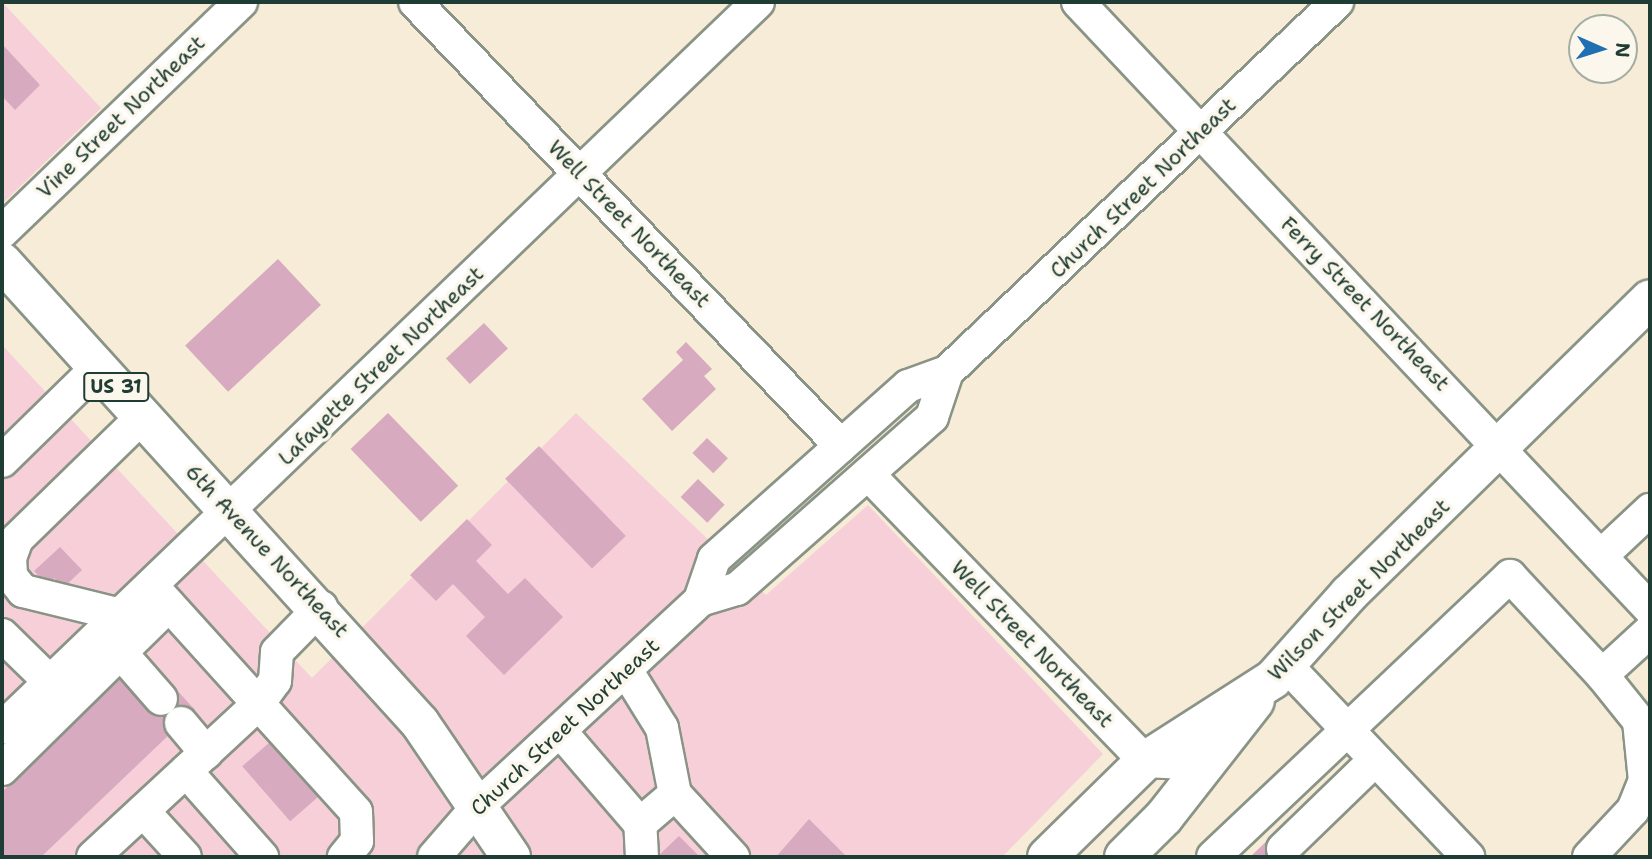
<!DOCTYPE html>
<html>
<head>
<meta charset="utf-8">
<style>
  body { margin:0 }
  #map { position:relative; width:1652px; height:859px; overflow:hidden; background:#f6ecd7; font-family:"Shantell Sans",sans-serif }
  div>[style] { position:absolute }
  .built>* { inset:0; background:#f6cfd9 }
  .building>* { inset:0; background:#d7aabf; transform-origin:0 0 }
  .roads { filter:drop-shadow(2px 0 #8a9486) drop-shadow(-2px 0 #8a9486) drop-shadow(0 2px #8a9486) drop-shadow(0 -2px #8a9486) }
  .minor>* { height:32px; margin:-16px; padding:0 16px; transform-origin:16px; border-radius:16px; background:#fff }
  .major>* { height:38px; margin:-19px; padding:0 19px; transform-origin:19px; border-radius:19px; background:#fff }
  .highway>* { height:38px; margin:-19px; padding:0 19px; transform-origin:19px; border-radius:19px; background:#fff }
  span { translate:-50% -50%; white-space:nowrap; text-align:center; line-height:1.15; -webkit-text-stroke:7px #fbf7ec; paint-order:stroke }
  .shield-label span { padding:2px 5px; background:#fbf7ec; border:2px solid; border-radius:5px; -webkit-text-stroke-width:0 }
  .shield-label { font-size:19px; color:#1f3d34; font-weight:700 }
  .street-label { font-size:21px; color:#1f3d34 }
  .frame { position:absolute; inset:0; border:4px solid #1f3d34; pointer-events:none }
  .north { position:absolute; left:1568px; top:14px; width:70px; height:70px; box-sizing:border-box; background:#fbf7ec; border:2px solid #a3ada2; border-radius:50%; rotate:93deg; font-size:19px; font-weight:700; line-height:28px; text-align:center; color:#1f3d34 }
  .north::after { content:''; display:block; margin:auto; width:24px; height:32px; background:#1f6fb2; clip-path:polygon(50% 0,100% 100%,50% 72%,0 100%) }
</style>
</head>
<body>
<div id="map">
  <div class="built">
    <div style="clip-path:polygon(2px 2px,101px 108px,2px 204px)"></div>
    <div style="clip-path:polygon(2px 345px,312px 678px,576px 413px,766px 595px,868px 505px,1103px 754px,1002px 857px,2px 857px)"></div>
  </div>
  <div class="building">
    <div style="clip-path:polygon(2px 44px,40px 85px,15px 110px,2px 96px)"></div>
    <div style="left:278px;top:259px;width:63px;height:127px;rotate:47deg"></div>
    <div style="left:484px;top:323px;width:35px;height:52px;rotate:47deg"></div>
    <div style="clip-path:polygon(686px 342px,712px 369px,704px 376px,716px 389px,672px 431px,642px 399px,683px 360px,676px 352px)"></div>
    <div style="left:388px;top:413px;width:101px;height:52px;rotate:46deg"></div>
    <div style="left:707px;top:438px;width:29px;height:21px;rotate:44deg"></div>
    <div style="left:539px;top:446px;width:125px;height:47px;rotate:46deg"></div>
    <div style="left:698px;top:479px;width:37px;height:25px;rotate:44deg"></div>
    <div style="clip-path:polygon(467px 519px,492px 545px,476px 561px,508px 594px,525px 578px,563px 617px,504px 675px,466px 636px,485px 617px,453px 584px,436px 601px,410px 575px)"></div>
    <div style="clip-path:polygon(60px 547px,82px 570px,63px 588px,54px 578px,48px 585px,34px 571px)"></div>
    <div style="clip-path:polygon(122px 676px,151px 708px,174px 687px,195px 710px,41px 857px,2px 857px,2px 792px)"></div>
    <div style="left:277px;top:736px;width:73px;height:46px;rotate:49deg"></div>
    <div style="clip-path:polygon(809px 819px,847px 857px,776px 857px)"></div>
    <div style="clip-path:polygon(679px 836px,700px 857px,657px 857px)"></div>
    <div style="clip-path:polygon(1272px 836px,1292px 857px,1250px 857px)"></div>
  </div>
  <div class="roads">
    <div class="minor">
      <div style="left:415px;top:2px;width:615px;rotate:46.19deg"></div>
      <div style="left:1078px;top:2px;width:834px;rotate:46.7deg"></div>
      <div style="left:2px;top:232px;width:332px;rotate:-43.9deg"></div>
      <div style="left:2px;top:461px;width:134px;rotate:-44.4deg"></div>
      <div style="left:868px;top:474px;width:399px;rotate:46deg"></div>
      <div style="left:1145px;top:761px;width:36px;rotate:3deg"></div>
      <div style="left:1181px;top:763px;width:38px;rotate:-20deg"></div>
      <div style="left:1602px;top:555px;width:66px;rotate:-43.2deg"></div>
      <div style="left:152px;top:586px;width:304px;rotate:47.9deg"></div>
      <div style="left:356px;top:812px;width:29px;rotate:88deg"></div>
      <div style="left:357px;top:841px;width:21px;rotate:129deg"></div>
      <div style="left:700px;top:600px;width:43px;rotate:-71.1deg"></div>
      <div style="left:714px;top:559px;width:260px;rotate:-41.7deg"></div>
      <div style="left:908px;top:386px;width:41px;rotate:-19.7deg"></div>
      <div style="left:947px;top:372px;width:538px;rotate:-43.49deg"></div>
      <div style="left:121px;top:615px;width:101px;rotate:-166.2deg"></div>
      <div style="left:23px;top:591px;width:19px;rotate:-129deg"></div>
      <div style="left:11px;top:576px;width:18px;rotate:-93deg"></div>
      <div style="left:10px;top:558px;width:20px;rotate:-70deg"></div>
      <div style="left:17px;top:539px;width:176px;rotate:-44.3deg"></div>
      <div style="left:2px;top:635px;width:67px;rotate:44.4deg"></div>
      <div style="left:107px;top:637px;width:82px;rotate:48.9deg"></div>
      <div style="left:1286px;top:665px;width:265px;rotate:46.5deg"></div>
      <div style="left:626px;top:670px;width:68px;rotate:58.2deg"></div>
      <div style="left:662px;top:728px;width:67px;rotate:78.9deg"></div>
      <div style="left:675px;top:794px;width:86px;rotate:47.4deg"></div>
      <div style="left:181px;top:723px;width:39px;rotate:50deg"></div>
      <div style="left:2px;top:728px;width:1048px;rotate:-43.84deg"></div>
      <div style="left:560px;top:731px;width:123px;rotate:49.3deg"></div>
      <div style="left:2px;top:769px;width:234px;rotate:-44.5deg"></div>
      <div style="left:186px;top:771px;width:115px;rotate:48.5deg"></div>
      <div style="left:143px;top:811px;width:62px;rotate:47.6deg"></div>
      <div style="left:1283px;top:849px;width:128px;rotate:-44.1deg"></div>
      <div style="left:93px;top:857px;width:225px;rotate:-42.8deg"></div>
      <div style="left:258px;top:704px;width:29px;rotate:-54deg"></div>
      <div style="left:275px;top:681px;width:29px;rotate:-86deg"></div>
      <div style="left:277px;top:652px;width:63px;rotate:-45.6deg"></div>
      <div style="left:434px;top:857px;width:69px;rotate:-49.1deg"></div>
      <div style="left:479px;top:805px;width:301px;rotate:-42.8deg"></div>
      <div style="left:700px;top:600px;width:39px;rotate:-17deg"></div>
      <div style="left:737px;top:589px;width:260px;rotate:-41.4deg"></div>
      <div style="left:932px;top:417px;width:47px;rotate:-71.6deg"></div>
      <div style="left:642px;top:857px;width:33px;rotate:-93deg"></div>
      <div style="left:640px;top:824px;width:46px;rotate:-40.6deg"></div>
      <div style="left:1213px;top:857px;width:409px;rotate:-43.4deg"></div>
      <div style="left:1510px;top:576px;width:135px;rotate:47.1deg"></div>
      <div style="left:1589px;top:857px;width:64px;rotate:-46.9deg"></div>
      <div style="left:1633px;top:810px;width:31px;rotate:-68deg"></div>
      <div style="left:1645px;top:781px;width:60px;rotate:-95.7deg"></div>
      <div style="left:1639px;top:721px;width:59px;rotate:-128.8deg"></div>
      <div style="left:1602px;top:675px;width:65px;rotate:-42.5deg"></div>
    </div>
    <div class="major">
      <div style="left:2px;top:262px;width:622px;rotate:47.8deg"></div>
      <div style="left:420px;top:723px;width:162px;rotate:55.8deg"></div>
    </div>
    <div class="highway">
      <div style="left:1047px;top:857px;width:137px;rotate:-44.4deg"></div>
      <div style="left:1145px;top:761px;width:152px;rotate:-32.6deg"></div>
      <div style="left:1273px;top:679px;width:114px;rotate:-48.2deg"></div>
      <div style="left:1349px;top:594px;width:421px;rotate:-44.4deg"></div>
      <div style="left:1124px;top:857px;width:57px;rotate:-45deg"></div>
      <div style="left:1164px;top:817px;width:147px;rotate:-51.9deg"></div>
    </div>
  </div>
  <div class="shield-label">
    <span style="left:116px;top:387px">US 31</span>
  </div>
  <div class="street-label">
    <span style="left:121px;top:117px;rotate:-44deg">Vine Street Northeast</span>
    <span style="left:1143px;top:188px;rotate:-44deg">Church Street Northeast</span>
    <span style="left:629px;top:224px;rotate:46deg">Well Street Northeast</span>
    <span style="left:1365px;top:304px;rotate:46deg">Ferry Street Northeast</span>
    <span style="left:381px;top:366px;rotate:-44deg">Lafayette Street Northeast</span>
    <span style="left:267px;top:551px;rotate:47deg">6th Avenue Northeast</span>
    <span style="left:1359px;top:590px;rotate:-45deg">Wilson Street Northeast</span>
    <span style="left:1032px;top:644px;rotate:46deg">Well Street Northeast</span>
    <span style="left:565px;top:727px;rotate:-43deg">Church Street Northeast</span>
  </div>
  <div class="frame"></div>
  <div class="north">N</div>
</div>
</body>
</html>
